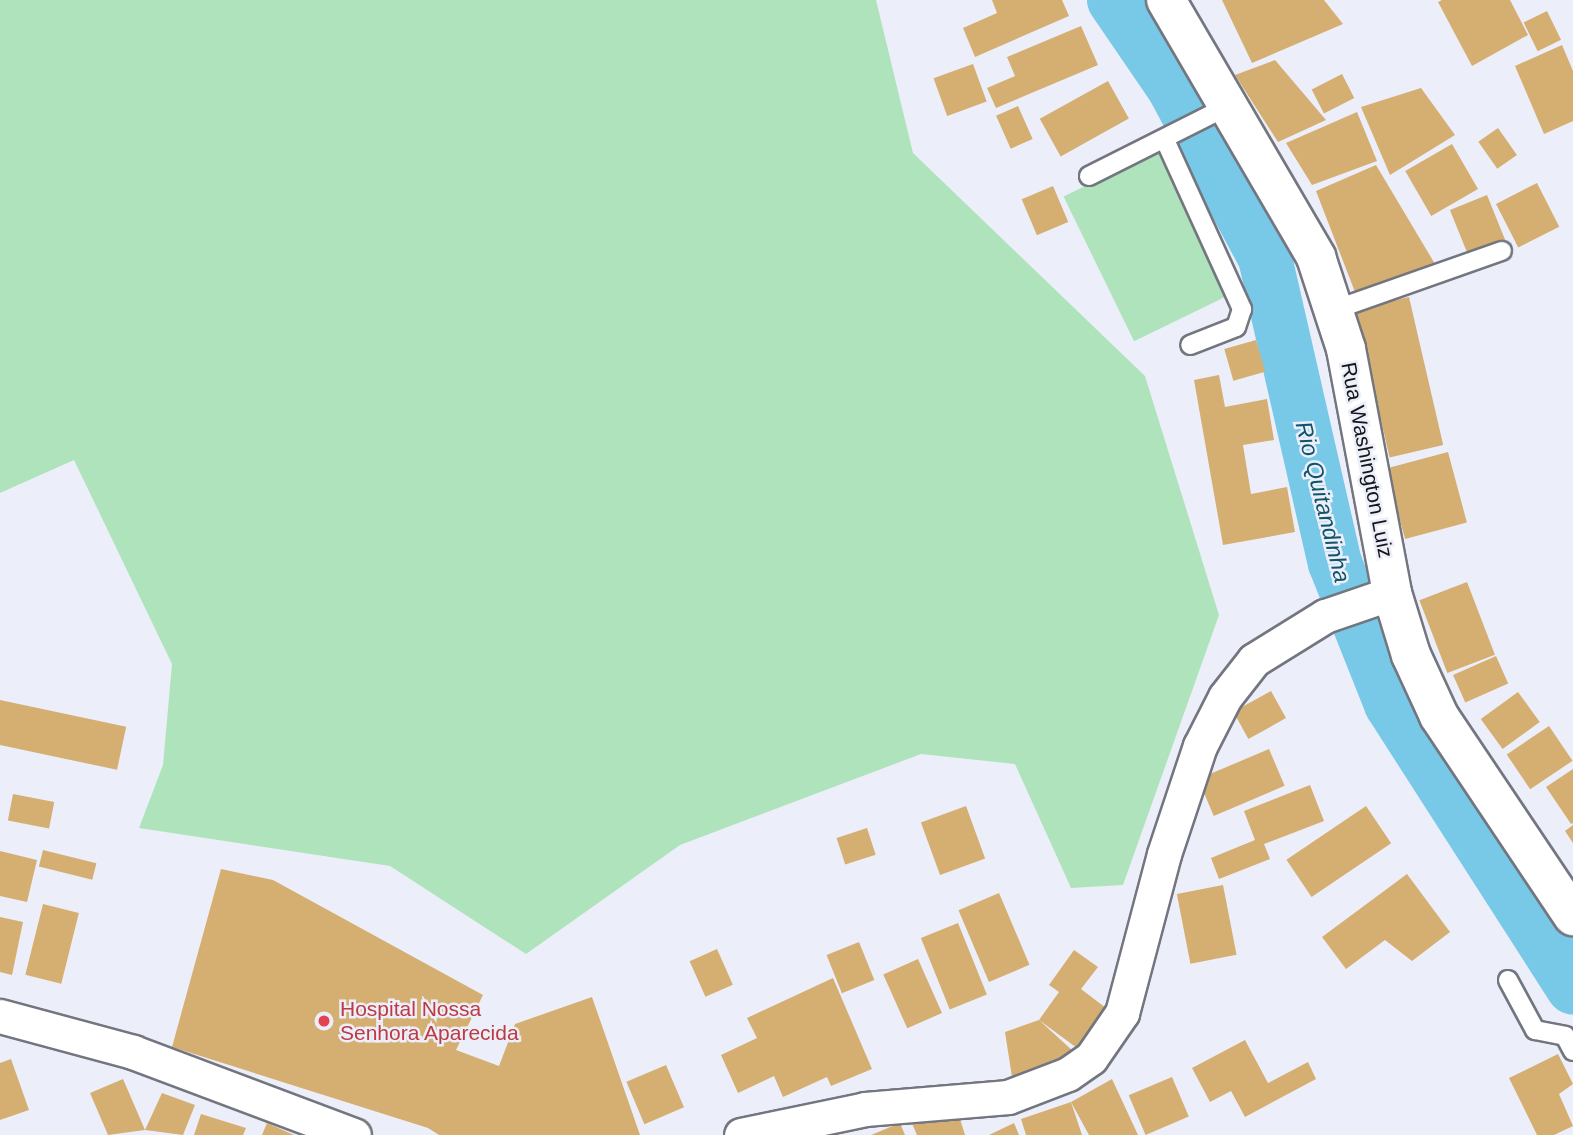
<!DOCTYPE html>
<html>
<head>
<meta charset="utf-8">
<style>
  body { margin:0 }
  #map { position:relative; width:1573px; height:1135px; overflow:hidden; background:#eceffa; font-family:Helvetica,sans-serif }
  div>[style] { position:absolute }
  .green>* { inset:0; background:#afe3bb; transform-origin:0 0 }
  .river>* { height:54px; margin:-27px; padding:0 27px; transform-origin:27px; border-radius:27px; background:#78c9e8 }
  .building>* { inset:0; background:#d5ae71; transform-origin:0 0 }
  .roads { filter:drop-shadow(2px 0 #73767f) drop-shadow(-2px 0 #73767f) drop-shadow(0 2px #73767f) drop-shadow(0 -2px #73767f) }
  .service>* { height:18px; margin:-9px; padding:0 9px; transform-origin:9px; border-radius:9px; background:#fff }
  .minor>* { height:33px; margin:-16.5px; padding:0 16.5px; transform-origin:16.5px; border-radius:16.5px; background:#fff }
  .secondary>* { height:38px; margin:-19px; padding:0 19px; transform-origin:19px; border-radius:19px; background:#fff }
  .dots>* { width:19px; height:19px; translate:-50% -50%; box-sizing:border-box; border:4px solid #eceffa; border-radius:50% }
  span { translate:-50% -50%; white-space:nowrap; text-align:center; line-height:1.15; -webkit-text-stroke:5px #eceffa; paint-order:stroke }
  .street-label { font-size:21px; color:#141518 }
  .health-label { font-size:21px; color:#be3a42 }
  .left { translate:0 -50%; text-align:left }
  .water-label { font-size:23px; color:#0f5469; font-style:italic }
</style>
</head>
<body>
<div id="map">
  <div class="green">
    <div style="clip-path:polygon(0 0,876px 0,913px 153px,1145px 376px,1219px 615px,1123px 885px,1071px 888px,1015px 764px,921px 754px,680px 845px,526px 954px,390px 866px,139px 828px,163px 765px,172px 664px,74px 460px,0 493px)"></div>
    <div style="left:1157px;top:151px;width:161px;height:104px;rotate:64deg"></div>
  </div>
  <div class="river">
    <div style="left:1114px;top:0;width:107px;rotate:55.7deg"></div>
    <div style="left:1174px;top:88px;width:193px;rotate:61.8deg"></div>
    <div style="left:1265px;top:258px;width:313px;rotate:77.1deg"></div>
    <div style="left:1335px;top:563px;width:152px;rotate:68.3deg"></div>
    <div style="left:1391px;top:704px;width:337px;rotate:57.3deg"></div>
  </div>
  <div class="building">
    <div style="clip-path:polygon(992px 0,1062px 0,1069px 16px,975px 57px,963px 28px,997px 13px)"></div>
    <div style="clip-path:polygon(1222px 0,1324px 0,1343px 24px,1252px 63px)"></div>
    <div style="clip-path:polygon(1442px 0,1510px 0,1528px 35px,1472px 66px,1438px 2px)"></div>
    <div style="left:1547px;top:11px;width:32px;height:26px;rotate:64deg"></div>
    <div style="clip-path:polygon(1081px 26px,1098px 65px,996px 108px,987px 88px,1015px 76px,1007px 57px)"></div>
    <div style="clip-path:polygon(1562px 45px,1573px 71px,1573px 121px,1544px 134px,1515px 66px)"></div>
    <div style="clip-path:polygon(1275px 60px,1326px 120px,1278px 142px,1235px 75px)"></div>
    <div style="left:973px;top:64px;width:40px;height:42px;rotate:70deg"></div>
    <div style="left:1342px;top:74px;width:27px;height:34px;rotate:63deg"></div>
    <div style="left:1108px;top:81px;width:43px;height:78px;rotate:61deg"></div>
    <div style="clip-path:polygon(1421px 88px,1455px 135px,1390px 175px,1361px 107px)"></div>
    <div style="left:1018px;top:106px;width:36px;height:24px;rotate:66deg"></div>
    <div style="clip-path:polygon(1357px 112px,1377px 161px,1312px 185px,1286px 143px)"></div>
    <div style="left:1498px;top:128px;width:33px;height:24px;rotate:55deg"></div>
    <div style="left:1452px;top:144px;width:52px;height:54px;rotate:60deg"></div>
    <div style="clip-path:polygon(1376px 165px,1435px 264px,1355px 292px,1316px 191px)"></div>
    <div style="left:1537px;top:183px;width:49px;height:46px;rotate:63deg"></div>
    <div style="left:1053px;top:186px;width:39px;height:34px;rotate:67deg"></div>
    <div style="left:1487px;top:195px;width:51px;height:40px;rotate:68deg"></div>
    <div style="left:1409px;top:297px;width:152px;height:55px;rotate:77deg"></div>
    <div style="left:1256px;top:340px;width:33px;height:33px;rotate:74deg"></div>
    <div style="clip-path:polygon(1219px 375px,1225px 407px,1267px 399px,1274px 440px,1243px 445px,1251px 494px,1287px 487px,1295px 532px,1223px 545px,1194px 380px)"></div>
    <div style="left:1448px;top:452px;width:73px;height:64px;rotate:75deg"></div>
    <div style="left:1467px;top:582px;width:78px;height:51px;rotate:69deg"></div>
    <div style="left:1496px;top:656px;width:30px;height:47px;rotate:66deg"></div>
    <div style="left:1271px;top:691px;width:31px;height:43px;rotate:61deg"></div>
    <div style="left:1518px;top:692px;width:37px;height:46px;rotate:54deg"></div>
    <div style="left:0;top:700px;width:129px;height:44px;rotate:12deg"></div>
    <div style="left:1549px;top:726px;width:42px;height:51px;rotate:56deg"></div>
    <div style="left:1269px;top:749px;width:40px;height:77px;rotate:67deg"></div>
    <div style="clip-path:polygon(1573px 769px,1573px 823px,1571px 824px,1546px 787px)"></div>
    <div style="clip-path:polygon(1310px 785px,1324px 821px,1264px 844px,1270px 859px,1219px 879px,1211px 858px,1255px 840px,1244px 811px)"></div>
    <div style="left:13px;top:794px;width:42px;height:27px;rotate:11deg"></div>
    <div style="left:966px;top:806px;width:56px;height:48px;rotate:70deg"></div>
    <div style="left:1366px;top:806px;width:45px;height:96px;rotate:56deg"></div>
    <div style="clip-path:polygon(1573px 825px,1573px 843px,1565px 831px)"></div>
    <div style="left:867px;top:828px;width:28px;height:32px;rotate:72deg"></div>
    <div style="left:43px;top:850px;width:55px;height:17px;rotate:14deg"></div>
    <div style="clip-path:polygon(0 851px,37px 860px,27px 902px,0 896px)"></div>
    <div style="clip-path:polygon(221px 869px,273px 880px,483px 995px,456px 1050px,499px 1066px,515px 1024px,592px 997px,640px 1135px,439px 1135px,428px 1128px,172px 1047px)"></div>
    <div style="clip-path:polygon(1407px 874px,1450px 932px,1412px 961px,1385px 940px,1346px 969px,1322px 937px)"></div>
    <div style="left:1223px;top:885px;width:71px;height:47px;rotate:79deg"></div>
    <div style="left:999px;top:893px;width:78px;height:44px;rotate:67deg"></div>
    <div style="left:43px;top:904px;width:37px;height:73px;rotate:14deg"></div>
    <div style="clip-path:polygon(0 917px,23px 922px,12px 975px,0 972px)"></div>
    <div style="left:958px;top:923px;width:77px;height:40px;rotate:68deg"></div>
    <div style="left:859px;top:942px;width:41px;height:35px;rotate:68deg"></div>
    <div style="left:717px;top:949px;width:39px;height:30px;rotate:66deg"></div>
    <div style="clip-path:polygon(1074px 950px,1098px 967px,1081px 989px,1106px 1008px,1077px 1048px,1039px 1020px,1059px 992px,1049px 985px)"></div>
    <div style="left:918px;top:959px;width:59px;height:38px;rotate:66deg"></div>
    <div style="clip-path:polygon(833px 978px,872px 1069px,831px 1086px,827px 1077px,783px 1097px,774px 1076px,738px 1093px,721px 1055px,757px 1038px,747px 1018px)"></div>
    <div style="clip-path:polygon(1039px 1020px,1074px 1052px,1012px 1077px,1005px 1032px)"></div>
    <div style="clip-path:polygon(1245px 1040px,1268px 1083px,1308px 1062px,1316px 1079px,1245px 1117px,1231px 1091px,1210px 1102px,1192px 1068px)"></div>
    <div style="clip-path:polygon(1558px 1054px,1573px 1084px,1559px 1094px,1573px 1126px,1554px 1135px,1537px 1135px,1509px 1078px)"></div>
    <div style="clip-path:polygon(11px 1059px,29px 1110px,0 1120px,0 1063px)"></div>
    <div style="left:666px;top:1065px;width:46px;height:43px;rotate:67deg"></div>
    <div style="left:1172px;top:1077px;width:43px;height:47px;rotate:67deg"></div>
    <div style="clip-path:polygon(123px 1079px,145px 1130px,108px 1135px,90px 1093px)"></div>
    <div style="clip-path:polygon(1112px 1079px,1138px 1135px,1089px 1135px,1071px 1102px)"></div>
    <div style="clip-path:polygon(162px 1093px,195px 1105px,183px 1135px,145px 1130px)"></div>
    <div style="clip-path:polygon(1071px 1102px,1082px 1135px,1026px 1135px,1021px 1119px)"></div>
    <div style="clip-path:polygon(201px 1114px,246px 1128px,243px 1135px,194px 1135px)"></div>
    <div style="clip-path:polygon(960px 1119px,965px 1135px,917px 1135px,911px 1121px)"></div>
    <div style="clip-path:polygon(267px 1123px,294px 1135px,262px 1135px)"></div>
    <div style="clip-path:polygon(900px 1123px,905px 1135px,871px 1135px)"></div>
    <div style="clip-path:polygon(1014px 1123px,1019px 1135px,989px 1135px)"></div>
  </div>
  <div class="roads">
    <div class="service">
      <div style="left:1165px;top:140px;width:186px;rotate:65.5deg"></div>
      <div style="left:1242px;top:309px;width:19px;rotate:108deg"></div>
      <div style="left:1236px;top:327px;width:49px;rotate:158.6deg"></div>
      <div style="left:1089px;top:176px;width:158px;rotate:-26.7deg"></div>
      <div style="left:1334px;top:310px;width:178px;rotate:-19.4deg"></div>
      <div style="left:1508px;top:980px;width:57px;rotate:61.6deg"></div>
      <div style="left:1535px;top:1030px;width:31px;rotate:11deg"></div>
      <div style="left:1565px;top:1036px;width:17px;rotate:62deg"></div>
    </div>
    <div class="minor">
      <div style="left:0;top:1016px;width:138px;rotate:15.1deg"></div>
      <div style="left:133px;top:1052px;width:236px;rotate:20.6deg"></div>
      <div style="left:741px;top:1135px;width:127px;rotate:-11.8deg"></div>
      <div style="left:865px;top:1109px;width:144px;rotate:-4.8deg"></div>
      <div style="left:1008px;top:1097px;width:64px;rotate:-21deg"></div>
      <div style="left:1068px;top:1074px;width:28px;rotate:-35deg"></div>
      <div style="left:1091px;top:1058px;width:55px;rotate:-55.4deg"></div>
      <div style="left:1122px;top:1013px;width:164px;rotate:-75.2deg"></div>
      <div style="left:1164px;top:854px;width:114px;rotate:-71.6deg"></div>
      <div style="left:1200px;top:746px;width:55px;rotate:-63deg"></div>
      <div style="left:1225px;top:697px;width:47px;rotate:-51.9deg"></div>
      <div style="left:1254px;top:660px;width:84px;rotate:-31.8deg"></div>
      <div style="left:1325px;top:616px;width:71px;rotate:-18.9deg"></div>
    </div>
    <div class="secondary">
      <div style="left:1166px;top:0;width:298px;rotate:59.7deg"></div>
      <div style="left:1316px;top:257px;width:97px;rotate:71.9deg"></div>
      <div style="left:1346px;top:349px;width:248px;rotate:79.3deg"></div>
      <div style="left:1392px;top:593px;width:65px;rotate:73deg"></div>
      <div style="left:1411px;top:655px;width:67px;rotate:65.3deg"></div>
      <div style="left:1439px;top:716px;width:241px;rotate:56.2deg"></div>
    </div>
  </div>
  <div class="dots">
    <div style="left:324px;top:1021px;background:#e0444e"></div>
  </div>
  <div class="street-label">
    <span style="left:1367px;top:460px;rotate:79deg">Rua Washington Luiz</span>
  </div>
  <div class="health-label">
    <span class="left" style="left:340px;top:1021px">Hospital Nossa<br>Senhora Aparecida</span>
  </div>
  <div class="water-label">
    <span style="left:1323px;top:502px;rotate:76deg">Rio Quitandinha</span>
  </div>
</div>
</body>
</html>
